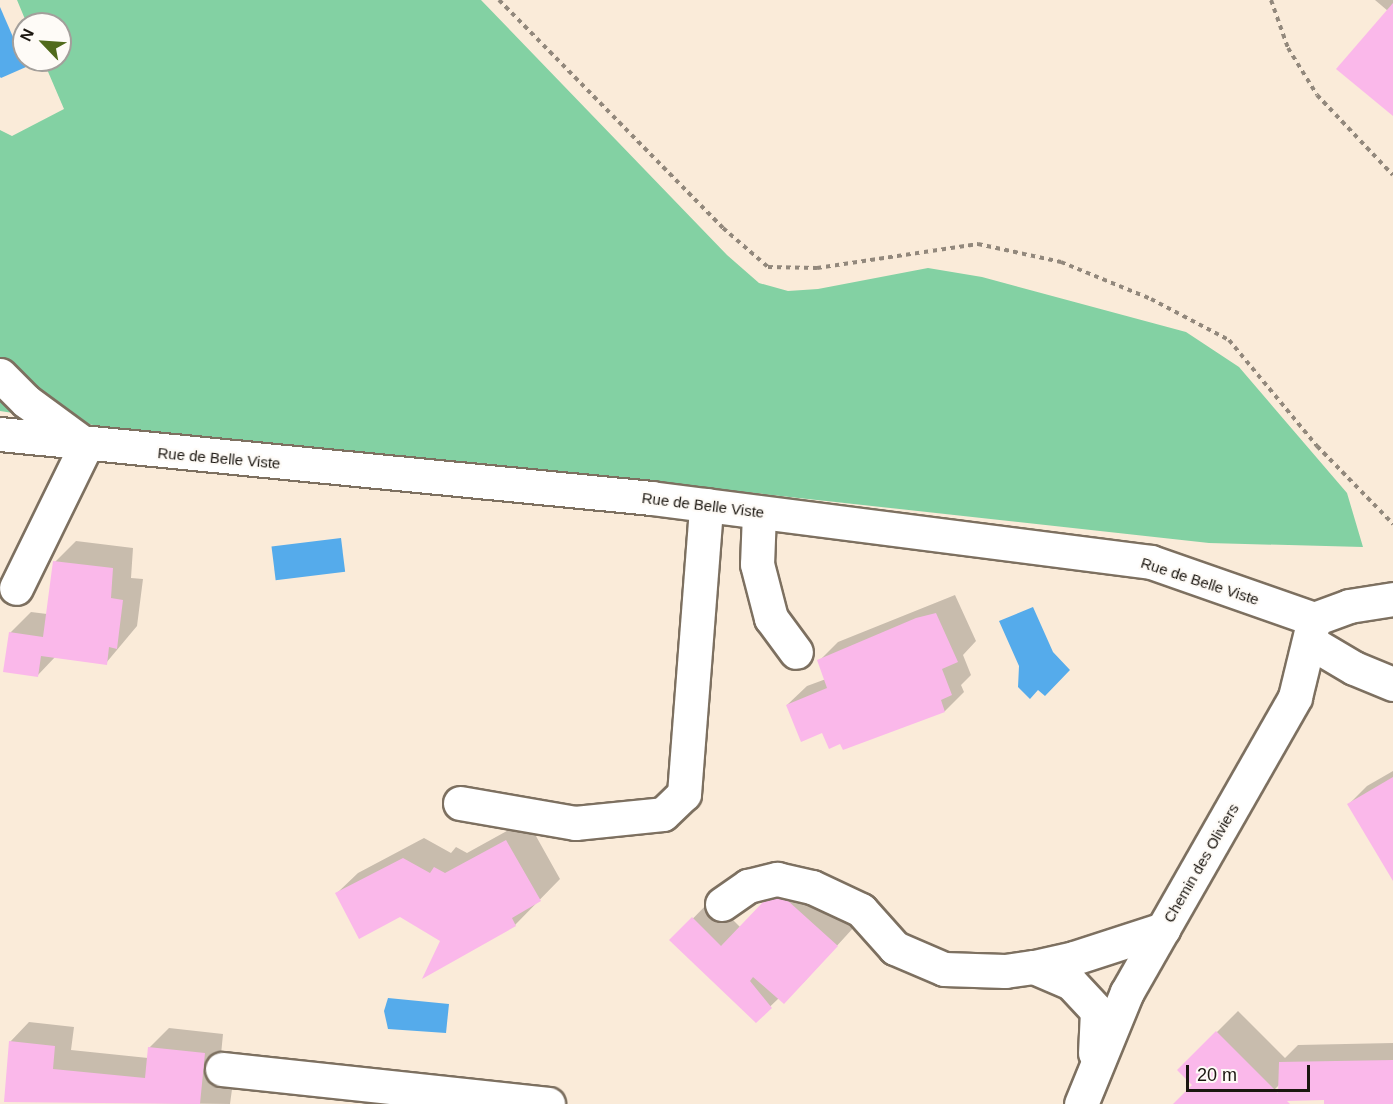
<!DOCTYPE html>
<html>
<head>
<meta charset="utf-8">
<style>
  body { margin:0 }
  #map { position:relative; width:1393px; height:1104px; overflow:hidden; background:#faebd9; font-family:Helvetica,sans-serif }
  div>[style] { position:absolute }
  .green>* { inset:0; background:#83d1a3 }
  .water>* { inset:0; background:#55abeb; transform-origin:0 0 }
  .shadow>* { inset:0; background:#0003 }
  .building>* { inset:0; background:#fab8ea }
  .path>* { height:4px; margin-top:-2px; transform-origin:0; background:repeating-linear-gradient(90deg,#92887c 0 4.5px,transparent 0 9px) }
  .roads { filter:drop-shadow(2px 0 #7d7060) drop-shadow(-2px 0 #7d7060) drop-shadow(0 2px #7d7060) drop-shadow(0 -2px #7d7060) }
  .minor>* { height:33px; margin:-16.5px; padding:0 16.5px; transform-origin:16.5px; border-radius:16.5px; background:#fff }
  span { translate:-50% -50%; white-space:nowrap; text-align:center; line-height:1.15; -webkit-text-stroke:4.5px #fefbf7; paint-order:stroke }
  .street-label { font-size:15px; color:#1b1610 }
  .north { position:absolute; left:12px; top:12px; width:60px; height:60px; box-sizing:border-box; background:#fefbf7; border:2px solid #a39f9b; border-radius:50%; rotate:295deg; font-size:16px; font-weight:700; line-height:24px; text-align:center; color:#1b1610 }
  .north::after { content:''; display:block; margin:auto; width:21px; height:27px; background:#516a1c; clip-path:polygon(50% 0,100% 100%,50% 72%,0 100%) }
  .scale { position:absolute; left:1186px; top:1065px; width:124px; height:27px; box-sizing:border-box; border:3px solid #1b1610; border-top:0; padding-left:8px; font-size:18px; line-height:21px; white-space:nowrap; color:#1b1610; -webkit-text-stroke:4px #fefbf7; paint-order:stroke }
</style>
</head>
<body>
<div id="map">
  <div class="green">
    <div style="clip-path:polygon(17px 0,481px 0,727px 255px,759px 283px,788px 291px,818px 289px,928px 268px,982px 277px,1186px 332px,1239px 367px,1347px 493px,1363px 547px,1209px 543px,481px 463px,180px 438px,0 411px,0 130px,12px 136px,64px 109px,43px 60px,60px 60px,60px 24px,27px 24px)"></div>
  </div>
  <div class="water">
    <div style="clip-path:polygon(0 7px,26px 67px,1px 78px,0 77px)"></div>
    <div style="left:341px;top:538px;width:34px;height:70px;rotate:83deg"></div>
    <div style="clip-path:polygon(1033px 607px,1053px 652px,1070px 670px,1045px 696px,1038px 690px,1030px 699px,1018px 687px,1019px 666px,999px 621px)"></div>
    <div style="clip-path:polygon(388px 998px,449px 1004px,446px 1033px,388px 1029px,384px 1011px)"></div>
  </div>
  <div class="shadow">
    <div style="clip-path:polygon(1375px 0,1393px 0,1393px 114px,1388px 11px)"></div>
    <div style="clip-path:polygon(76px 541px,133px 548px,131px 578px,143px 579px,137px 626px,106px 663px,56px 656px,37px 676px,10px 633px,31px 612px,47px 614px,55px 562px)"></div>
    <div style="clip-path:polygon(955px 595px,976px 641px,963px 655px,971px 675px,961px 685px,964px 692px,945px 711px,841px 742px,787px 705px,807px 686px,826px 679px,819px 661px,838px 642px)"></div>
    <div style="clip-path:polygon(1393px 771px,1393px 838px,1349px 804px,1367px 786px)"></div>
    <div style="clip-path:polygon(527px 820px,560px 879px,515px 925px,442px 940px,400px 915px,337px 893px,358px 873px,424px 838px,451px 853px,456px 847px,467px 853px)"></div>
    <div style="clip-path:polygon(797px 880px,855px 926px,803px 983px,779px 998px,756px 1020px,672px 940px,712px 899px,741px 928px,784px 883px)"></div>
    <div style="clip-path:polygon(1238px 1011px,1285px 1058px,1298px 1045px,1393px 1043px,1393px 1104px,1326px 1104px,1325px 1098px,1280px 1084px,1260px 1104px,1175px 1104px,1194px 1085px,1179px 1070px)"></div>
    <div style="clip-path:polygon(29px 1022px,74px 1027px,71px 1050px,148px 1058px,149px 1048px,169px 1028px,223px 1034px,220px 1065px,235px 1067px,230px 1104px,5px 1101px,10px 1042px)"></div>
  </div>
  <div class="building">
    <div style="clip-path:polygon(1393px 3px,1393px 116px,1336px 69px)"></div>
    <div style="clip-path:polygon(53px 561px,113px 568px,111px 598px,123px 600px,117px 649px,109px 647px,107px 665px,41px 656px,38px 677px,3px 672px,9px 632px,43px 637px)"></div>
    <div style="clip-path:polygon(936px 613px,958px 662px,942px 669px,952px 695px,941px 700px,945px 712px,843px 750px,840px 744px,829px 749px,822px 733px,801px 742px,786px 705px,827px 688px,817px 660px,916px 618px)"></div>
    <div style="clip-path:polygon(1393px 777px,1393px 881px,1347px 804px)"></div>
    <div style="clip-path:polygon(506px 840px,541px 901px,512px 918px,516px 926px,422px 979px,440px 941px,400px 917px,359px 939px,335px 893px,403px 858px,430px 873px,434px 867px,445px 873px)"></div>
    <div style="clip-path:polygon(777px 898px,787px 900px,838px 946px,784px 1004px,753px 977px,750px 981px,772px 1008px,756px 1023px,669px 940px,692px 917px,721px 946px,763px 902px)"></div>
    <div style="clip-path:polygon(1216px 1031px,1278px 1093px,1279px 1062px,1393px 1060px,1393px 1104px,1324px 1104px,1324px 1100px,1287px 1101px,1290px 1104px,1173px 1104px,1192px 1085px,1177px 1070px)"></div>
    <div style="clip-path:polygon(9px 1041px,55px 1046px,53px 1069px,145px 1078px,148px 1047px,205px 1053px,200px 1104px,4px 1102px)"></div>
  </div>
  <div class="path">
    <div style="left:499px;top:0;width:320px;rotate:45.5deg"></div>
    <div style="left:723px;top:228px;width:60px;rotate:40.9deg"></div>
    <div style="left:768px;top:267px;width:49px;rotate:1.2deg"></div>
    <div style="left:817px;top:268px;width:163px;rotate:-8.5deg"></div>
    <div style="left:978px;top:244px;width:85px;rotate:12.2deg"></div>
    <div style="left:1061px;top:262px;width:97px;rotate:22.3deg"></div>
    <div style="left:1151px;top:299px;width:88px;rotate:27.7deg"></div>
    <div style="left:1229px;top:340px;width:138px;rotate:50.3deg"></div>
    <div style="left:1317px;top:446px;width:109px;rotate:45.7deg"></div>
    <div style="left:1271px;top:0;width:51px;rotate:70.5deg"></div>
    <div style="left:1288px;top:48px;width:55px;rotate:58.3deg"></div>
    <div style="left:1317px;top:95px;width:110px;rotate:46.5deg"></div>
  </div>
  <div class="roads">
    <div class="minor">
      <div style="left:0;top:375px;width:37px;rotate:45deg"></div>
      <div style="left:26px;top:401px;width:74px;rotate:36.3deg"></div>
      <div style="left:86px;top:445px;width:159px;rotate:116.1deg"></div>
      <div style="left:0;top:434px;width:654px;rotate:5.61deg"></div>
      <div style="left:651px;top:498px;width:504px;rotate:7.29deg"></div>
      <div style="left:1151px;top:562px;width:173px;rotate:19.3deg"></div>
      <div style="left:1314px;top:619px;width:37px;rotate:-20deg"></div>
      <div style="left:1349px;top:606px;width:45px;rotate:-9deg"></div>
      <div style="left:759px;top:513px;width:51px;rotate:92.2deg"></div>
      <div style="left:757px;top:564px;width:56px;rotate:75.5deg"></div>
      <div style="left:771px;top:618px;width:42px;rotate:53.7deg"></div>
      <div style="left:1310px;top:642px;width:51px;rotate:30.6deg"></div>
      <div style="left:1354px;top:668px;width:42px;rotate:22.3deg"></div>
      <div style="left:460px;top:803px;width:117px;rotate:9.9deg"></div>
      <div style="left:575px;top:823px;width:88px;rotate:-5.8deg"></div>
      <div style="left:663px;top:814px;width:29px;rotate:-44deg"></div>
      <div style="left:684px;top:794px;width:290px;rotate:-85.6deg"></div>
      <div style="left:722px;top:904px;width:32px;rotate:-35deg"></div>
      <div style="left:748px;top:886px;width:30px;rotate:-14deg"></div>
      <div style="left:777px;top:879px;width:36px;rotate:13deg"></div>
      <div style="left:812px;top:887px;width:54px;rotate:25.1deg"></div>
      <div style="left:861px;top:910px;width:51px;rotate:48.2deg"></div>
      <div style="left:895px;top:948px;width:53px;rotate:23.2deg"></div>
      <div style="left:944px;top:969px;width:61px;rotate:1.9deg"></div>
      <div style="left:1005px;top:971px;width:29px;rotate:-8deg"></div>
      <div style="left:1034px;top:967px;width:41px;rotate:-12.7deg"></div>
      <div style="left:1074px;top:958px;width:94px;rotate:-18deg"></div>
      <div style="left:1034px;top:967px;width:40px;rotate:23.4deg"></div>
      <div style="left:1071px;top:983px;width:38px;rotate:47deg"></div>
      <div style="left:1097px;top:1011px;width:42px;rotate:92.7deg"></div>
      <div style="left:222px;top:1069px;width:328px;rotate:6.1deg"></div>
      <div style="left:1081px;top:1104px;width:121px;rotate:-67.7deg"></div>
      <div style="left:1127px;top:992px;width:339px;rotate:-60.3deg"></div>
      <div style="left:1295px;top:697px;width:80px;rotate:-76.3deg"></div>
    </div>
  </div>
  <div class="street-label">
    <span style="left:219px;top:458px;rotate:5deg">Rue de Belle Viste</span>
    <span style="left:703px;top:505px;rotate:7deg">Rue de Belle Viste</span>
    <span style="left:1200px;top:581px;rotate:18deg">Rue de Belle Viste</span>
    <span style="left:1201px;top:863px;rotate:-60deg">Chemin des Oliviers</span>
  </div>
  <div class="north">N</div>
  <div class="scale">20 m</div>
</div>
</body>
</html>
